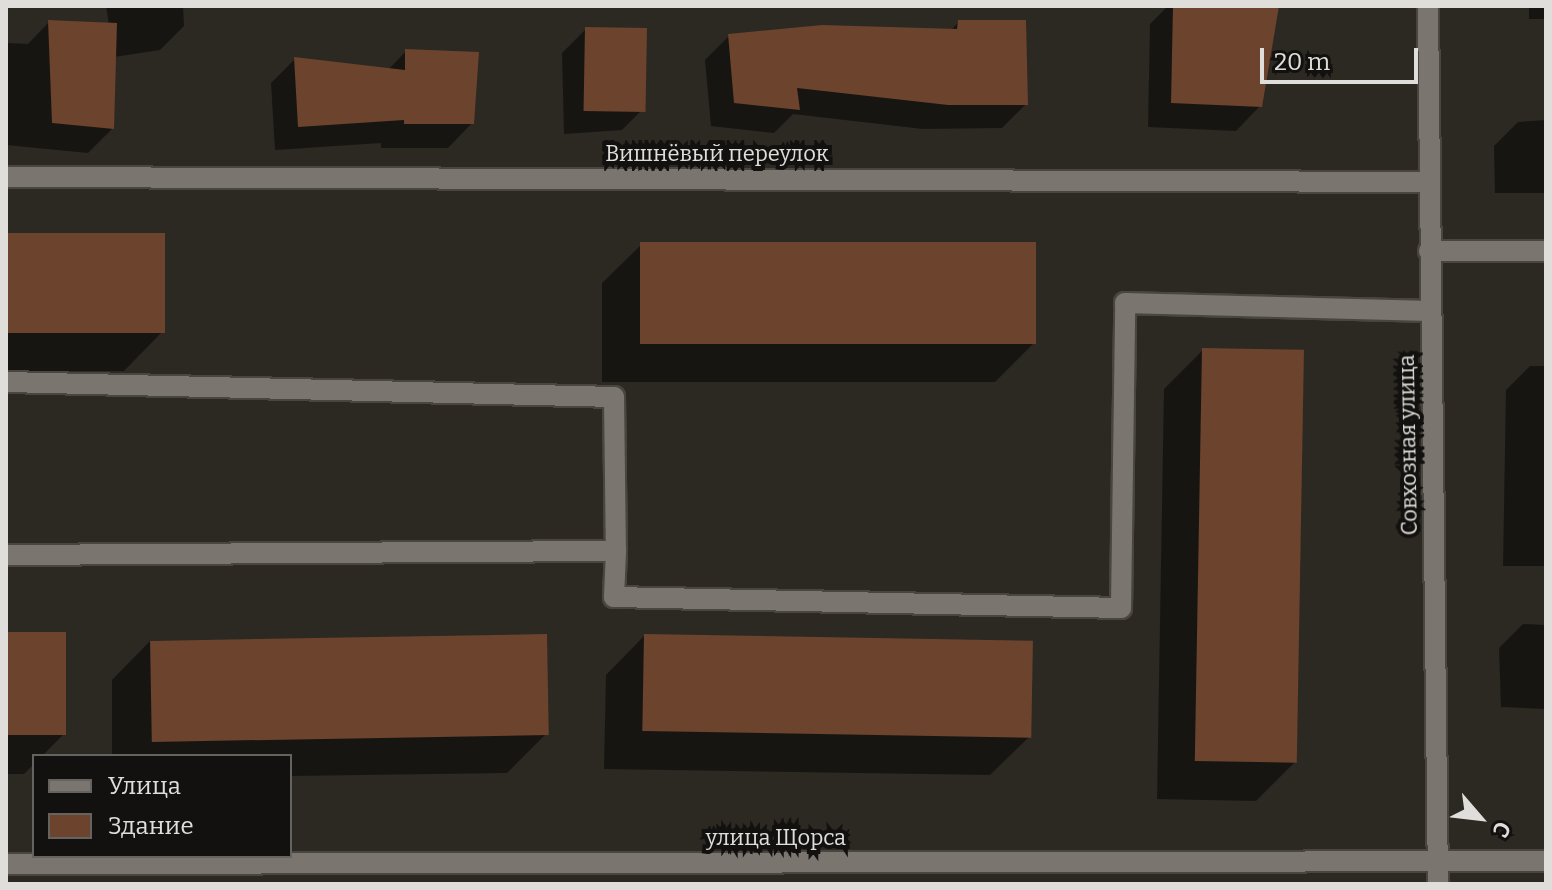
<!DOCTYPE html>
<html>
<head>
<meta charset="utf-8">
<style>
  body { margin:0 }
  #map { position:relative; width:1552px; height:890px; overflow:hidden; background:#2c2822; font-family:Bitter,serif }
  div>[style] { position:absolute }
  .shadow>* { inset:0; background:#0007; transform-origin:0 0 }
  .building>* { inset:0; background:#6c432d; transform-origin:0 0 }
  .roads { filter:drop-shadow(2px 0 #494641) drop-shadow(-2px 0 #494641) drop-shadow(0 2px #494641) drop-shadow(0 -2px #494641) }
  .lane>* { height:20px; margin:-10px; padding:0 10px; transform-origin:10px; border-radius:10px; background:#7a766f }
  .street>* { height:20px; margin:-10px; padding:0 10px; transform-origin:10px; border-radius:10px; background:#7a766f }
  .secondary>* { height:20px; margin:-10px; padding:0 10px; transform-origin:10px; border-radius:10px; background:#7a766f }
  span { translate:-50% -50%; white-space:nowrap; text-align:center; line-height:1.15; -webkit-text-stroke:8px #13110f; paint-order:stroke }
  .street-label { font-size:22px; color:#e0deda }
  .frame { position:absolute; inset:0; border:8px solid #e0deda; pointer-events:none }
  .legend { position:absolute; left:32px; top:754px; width:260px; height:104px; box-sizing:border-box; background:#13110f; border:2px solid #656360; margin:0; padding:10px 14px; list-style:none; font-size:24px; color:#e0deda }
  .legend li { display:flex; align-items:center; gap:16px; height:40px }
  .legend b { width:40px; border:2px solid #656360 }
  .north { position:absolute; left:1440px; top:778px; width:80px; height:80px; -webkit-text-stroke:6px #13110f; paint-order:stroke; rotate:118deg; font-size:22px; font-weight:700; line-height:32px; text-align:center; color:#e0deda }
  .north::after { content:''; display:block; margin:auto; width:28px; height:36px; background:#e0deda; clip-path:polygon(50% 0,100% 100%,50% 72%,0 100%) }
  .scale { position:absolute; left:1260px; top:48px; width:158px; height:36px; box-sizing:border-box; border:4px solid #e0deda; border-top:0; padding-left:10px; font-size:24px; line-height:28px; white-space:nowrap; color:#e0deda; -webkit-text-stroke:6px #13110f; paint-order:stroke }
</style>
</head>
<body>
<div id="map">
  <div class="shadow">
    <div style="clip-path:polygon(106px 6px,183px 6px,184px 26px,160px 50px,114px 57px,112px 129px,88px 153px,6px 145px,6px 43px,28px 44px,49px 22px,109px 25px)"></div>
    <div style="clip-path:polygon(1168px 6px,1277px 6px,1260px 106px,1236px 131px,1148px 127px,1150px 24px)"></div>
    <div style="left:1529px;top:6px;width:17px;height:13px"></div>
    <div style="clip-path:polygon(959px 22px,1026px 104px,1002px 128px,923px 129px,793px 114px,774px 133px,711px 126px,705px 60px,729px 36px,950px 31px)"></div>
    <div style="clip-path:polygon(586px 29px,646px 106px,622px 130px,564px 134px,562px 53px)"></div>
    <div style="clip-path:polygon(406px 51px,472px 123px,448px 148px,381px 148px,381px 143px,275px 150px,271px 83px,295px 59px,388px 70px)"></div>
    <div style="clip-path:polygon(1546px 120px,1546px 193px,1495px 193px,1494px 146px,1518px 122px)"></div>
    <div style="clip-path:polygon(6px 235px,162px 332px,124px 371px,6px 371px)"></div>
    <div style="clip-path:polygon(641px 245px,1034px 343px,995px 382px,602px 382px,602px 283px)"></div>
    <div style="clip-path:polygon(1203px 350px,1295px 762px,1256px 801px,1157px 799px,1164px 389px)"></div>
    <div style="clip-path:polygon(1530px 366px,1546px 366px,1546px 566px,1503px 566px,1506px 390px)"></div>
    <div style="clip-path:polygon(1523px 624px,1546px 625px,1546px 709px,1501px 707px,1499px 648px)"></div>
    <div style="clip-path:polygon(6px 634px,63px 735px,42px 756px,34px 756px,34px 764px,24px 774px,6px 774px)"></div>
    <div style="clip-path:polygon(644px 636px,1029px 737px,990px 775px,604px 769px,606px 675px)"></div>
    <div style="clip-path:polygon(150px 641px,546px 734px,507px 773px,290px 776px,290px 756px,112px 756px,112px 680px)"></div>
  </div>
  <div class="building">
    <div style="clip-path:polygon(1173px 6px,1279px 6px,1262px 107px,1171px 103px)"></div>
    <div style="clip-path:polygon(48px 20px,117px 23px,114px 129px,52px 123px)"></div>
    <div style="clip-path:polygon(958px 20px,1026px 20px,1028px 105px,948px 105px,797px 88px,800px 110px,734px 103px,728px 34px,822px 25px,957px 29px)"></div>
    <div style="left:585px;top:27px;width:62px;height:84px;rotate:1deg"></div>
    <div style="clip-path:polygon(405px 49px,479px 52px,474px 124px,404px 124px,404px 120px,298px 127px,294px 57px,405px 70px)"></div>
    <div style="left:6px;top:233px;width:159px;height:100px"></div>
    <div style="left:1036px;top:242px;width:102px;height:396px;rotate:90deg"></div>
    <div style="left:1202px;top:348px;width:102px;height:413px;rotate:1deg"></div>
    <div style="left:6px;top:632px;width:60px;height:103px"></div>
    <div style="left:547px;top:634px;width:101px;height:397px;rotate:89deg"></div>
    <div style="left:644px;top:634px;width:389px;height:97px;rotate:1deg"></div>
  </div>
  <div class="roads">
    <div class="lane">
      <div style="left:6px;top:382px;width:608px;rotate:1.41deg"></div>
      <div style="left:614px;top:397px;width:154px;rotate:89.3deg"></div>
      <div style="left:6px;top:555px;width:610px;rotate:-0.38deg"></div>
      <div style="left:616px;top:551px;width:46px;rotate:92.5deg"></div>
      <div style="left:614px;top:597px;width:507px;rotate:1.24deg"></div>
      <div style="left:1121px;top:608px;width:305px;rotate:-89.2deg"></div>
      <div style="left:1125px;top:303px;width:305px;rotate:1.5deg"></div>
    </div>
    <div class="street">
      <div style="left:1428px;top:6px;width:878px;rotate:89.35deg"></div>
      <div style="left:6px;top:177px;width:1422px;rotate:0.2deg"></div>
      <div style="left:1429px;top:251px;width:117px"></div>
    </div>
    <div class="secondary">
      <div style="left:6px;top:864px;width:1540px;rotate:-0.11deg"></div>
    </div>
  </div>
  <div class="street-label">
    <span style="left:717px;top:154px">Вишнёвый переулок</span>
    <span style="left:1408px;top:445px;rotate:-91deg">Совхозная улица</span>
    <span style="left:776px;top:838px">улица Щорса</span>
  </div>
  <div class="frame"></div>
  <ul class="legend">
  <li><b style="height:10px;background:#7a766f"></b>Улица</li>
  <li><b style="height:22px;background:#6c432d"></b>Здание</li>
  </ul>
  <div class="north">С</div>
  <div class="scale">20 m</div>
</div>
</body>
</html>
